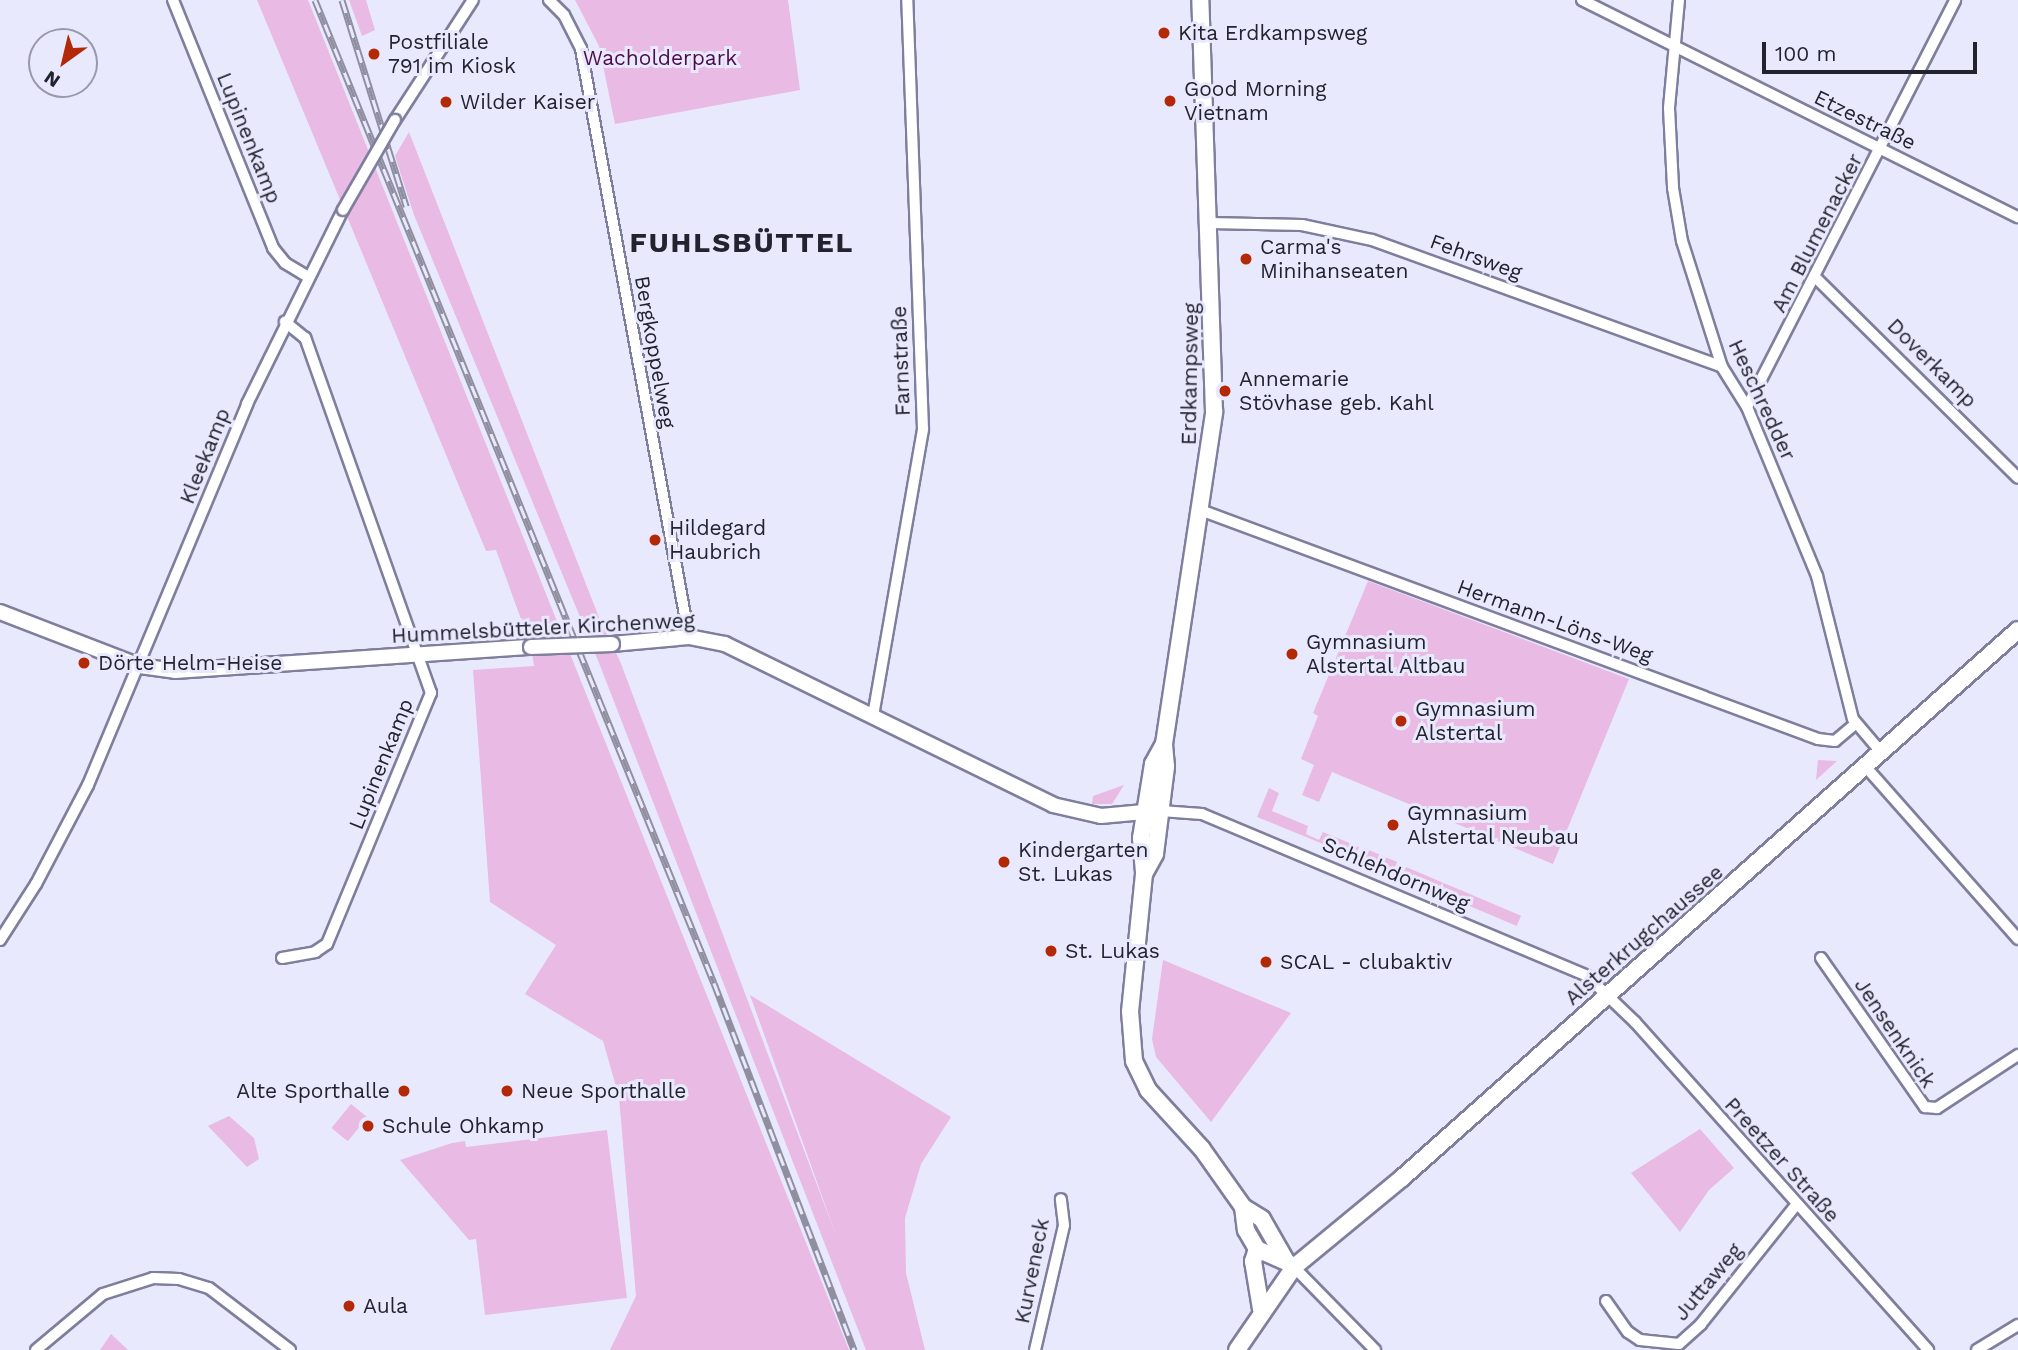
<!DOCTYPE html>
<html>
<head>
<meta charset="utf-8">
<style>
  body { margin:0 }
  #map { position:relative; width:2018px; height:1350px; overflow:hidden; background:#e9e9fe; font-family:"Work Sans",sans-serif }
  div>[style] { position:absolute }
  .green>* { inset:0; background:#e8bae4; transform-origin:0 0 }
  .roads { filter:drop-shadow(2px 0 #7f7e9d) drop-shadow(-2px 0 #7f7e9d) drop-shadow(0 2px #7f7e9d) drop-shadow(0 -2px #7f7e9d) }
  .minor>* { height:10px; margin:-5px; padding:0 5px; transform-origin:5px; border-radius:5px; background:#fff }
  .tertiary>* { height:14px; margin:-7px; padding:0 7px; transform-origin:7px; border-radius:7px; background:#fff }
  .secondary>* { height:16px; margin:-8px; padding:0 8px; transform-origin:8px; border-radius:8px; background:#fff }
  .rail>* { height:7px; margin-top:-3.5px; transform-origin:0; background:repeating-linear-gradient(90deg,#e9e9fe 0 13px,#908fa1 0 26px); box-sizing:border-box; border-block:2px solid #908fa1 }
  .bridges { filter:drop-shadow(2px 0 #7f7e9d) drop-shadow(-2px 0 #7f7e9d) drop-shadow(0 2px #7f7e9d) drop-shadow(0 -2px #7f7e9d) }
  .minor-bridge>* { height:10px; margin:-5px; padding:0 5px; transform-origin:5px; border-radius:5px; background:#fff }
  .tertiary-bridge>* { height:14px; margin:-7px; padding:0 7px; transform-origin:7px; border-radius:7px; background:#fff }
  .dots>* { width:19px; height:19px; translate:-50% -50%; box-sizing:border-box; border:4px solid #e9e9fe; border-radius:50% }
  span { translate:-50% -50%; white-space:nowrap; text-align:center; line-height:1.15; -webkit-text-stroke:6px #e9e9fe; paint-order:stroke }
  .poi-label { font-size:21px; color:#23222f }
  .left { translate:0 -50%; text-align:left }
  .right { translate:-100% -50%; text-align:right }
  .park-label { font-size:21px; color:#4f0a4d }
  .street-label { font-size:21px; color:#23222f }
  .district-label { font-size:28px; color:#23222f; font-weight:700; letter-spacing:2px }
  .north { position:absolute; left:28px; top:28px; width:70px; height:70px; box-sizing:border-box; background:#e9e9fe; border:2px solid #9a99ab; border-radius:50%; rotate:214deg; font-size:19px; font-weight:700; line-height:28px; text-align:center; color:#23222f }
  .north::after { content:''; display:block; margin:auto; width:24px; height:32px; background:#b32805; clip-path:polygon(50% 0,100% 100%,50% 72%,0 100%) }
  .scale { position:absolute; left:1762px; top:42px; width:215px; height:32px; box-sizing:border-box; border:4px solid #23222f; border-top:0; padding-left:9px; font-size:21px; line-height:24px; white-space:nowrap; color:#23222f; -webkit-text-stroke:5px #e9e9fe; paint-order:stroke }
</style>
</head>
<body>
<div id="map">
  <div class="green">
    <div style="clip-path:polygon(257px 0,308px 0,849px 1350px,610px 1350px,636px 1296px,619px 1097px,603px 1041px,525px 994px,556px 945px,490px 902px,473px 670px,534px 666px,531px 647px,496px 550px,486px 551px)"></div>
    <div style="clip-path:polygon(349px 0,366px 0,375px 30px,362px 36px)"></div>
    <div style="clip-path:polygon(575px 0,788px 0,800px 90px,615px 124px,599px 46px)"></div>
    <div style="clip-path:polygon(409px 132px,602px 625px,620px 661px,837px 1238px,750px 995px,951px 1117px,921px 1164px,905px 1218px,906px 1273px,925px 1350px,866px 1350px,599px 663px,414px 215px,395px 156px)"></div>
    <div style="clip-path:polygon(1368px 581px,1629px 679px,1553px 864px,1332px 772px,1319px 802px,1302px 795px,1314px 765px,1301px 759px,1318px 716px,1313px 713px)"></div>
    <div style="clip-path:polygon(1818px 760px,1837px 761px,1816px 780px)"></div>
    <div style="clip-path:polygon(1124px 785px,1112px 804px,1092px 804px,1093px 796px)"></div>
    <div style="clip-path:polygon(1269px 788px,1279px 793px,1272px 811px,1308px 826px,1306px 834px,1319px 840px,1323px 832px,1359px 847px,1355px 857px,1257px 817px)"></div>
    <div style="left:1364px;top:848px;width:36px;height:12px;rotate:23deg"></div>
    <div style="left:1406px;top:867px;width:125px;height:11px;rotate:23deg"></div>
    <div style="clip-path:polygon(1163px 960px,1291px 1013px,1211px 1122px,1156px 1057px,1152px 1039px)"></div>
    <div style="left:351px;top:1104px;width:21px;height:31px;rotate:39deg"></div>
    <div style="clip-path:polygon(229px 1116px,254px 1138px,259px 1159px,247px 1167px,208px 1126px)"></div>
    <div style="clip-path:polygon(1700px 1129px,1734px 1168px,1709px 1190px,1680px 1232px,1631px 1173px)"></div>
    <div style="clip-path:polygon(607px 1130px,627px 1298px,485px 1315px,476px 1239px,469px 1240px,400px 1160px,452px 1143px,465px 1141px,466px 1147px)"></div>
    <div style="clip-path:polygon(111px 1334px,128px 1350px,100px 1350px)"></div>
  </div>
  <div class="roads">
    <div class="minor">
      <div style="left:173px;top:0;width:267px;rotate:68deg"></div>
      <div style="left:273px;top:248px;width:19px;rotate:51deg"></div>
      <div style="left:285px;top:263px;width:26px;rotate:31deg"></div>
      <div style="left:549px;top:0;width:21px;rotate:45deg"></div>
      <div style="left:564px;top:15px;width:38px;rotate:63deg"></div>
      <div style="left:581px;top:49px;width:598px;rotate:79.59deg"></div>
      <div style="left:1582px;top:0;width:487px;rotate:26.5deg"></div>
      <div style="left:1679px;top:0;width:108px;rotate:95.3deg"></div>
      <div style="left:1669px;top:108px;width:80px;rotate:87.1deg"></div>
      <div style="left:1673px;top:188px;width:54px;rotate:80.4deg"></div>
      <div style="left:1682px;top:241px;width:132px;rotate:72.4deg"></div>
      <div style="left:1722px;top:367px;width:47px;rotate:58deg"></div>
      <div style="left:1747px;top:407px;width:183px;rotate:67.5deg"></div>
      <div style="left:1817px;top:576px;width:147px;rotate:75.9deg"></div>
      <div style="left:1853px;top:719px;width:43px;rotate:49.7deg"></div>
      <div style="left:395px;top:120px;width:143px;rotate:-57deg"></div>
      <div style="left:1210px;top:223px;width:92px;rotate:1.2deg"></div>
      <div style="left:1302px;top:225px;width:72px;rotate:12.1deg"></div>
      <div style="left:1372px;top:240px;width:372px;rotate:19.9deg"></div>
      <div style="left:1816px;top:278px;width:284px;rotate:44.7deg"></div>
      <div style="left:1747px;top:407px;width:457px;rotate:-62.9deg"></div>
      <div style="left:1203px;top:511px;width:656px;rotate:20.34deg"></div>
      <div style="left:1818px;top:739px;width:17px;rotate:7deg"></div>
      <div style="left:1835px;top:741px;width:26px;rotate:-40deg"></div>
      <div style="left:873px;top:716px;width:291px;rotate:-80.1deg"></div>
      <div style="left:923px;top:429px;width:429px;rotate:-92.1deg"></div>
      <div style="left:1865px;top:766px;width:231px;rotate:48.5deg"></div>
      <div style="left:1161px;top:811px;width:41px;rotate:4.2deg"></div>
      <div style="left:1202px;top:814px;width:418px;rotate:22.8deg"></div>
      <div style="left:1587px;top:976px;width:66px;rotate:43.8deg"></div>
      <div style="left:1635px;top:1022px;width:440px;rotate:48.2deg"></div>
      <div style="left:0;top:940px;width:67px;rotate:-57.3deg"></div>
      <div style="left:36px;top:884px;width:112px;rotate:-62.3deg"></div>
      <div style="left:88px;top:785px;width:413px;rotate:-67.3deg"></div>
      <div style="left:247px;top:404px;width:216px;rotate:-63.7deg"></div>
      <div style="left:282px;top:958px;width:34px;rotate:-10deg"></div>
      <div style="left:315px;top:952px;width:14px;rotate:-34deg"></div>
      <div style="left:327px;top:944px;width:272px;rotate:-67.5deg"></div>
      <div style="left:431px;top:693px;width:377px;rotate:-109.5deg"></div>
      <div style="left:305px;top:338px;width:26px;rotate:-141deg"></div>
      <div style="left:1821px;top:958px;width:182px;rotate:55.1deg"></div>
      <div style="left:1925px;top:1107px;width:12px;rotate:5deg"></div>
      <div style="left:1937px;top:1108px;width:97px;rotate:-33.2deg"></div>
      <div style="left:1294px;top:1267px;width:116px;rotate:45.7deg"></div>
      <div style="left:1606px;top:1301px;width:38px;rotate:55deg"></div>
      <div style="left:1628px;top:1332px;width:14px;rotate:34deg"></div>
      <div style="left:1640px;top:1340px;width:39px;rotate:6deg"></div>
      <div style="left:1679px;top:1344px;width:30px;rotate:-42deg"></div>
      <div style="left:1701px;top:1324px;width:152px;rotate:-51.4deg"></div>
      <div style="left:36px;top:1350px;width:87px;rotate:-39.9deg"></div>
      <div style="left:103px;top:1294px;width:52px;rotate:-17.7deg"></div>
      <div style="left:153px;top:1278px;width:26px;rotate:2deg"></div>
      <div style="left:179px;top:1279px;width:31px;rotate:17deg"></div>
      <div style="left:209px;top:1288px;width:102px;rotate:37.4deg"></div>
      <div style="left:1035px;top:1350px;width:128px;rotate:-76.9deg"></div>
      <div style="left:1064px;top:1225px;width:26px;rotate:-97deg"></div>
      <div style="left:1977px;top:1350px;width:48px;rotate:-31.4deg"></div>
    </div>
    <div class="tertiary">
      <div style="left:0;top:612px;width:150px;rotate:21.1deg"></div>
      <div style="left:140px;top:666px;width:35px;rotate:8deg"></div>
      <div style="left:175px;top:671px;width:357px;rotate:-3.9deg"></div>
      <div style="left:612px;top:644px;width:77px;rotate:-5.2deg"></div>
      <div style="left:689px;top:637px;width:37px;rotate:11deg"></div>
      <div style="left:725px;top:644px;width:365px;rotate:26.1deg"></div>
      <div style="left:1053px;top:805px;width:49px;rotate:12.9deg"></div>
      <div style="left:1101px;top:816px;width:54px;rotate:-5.3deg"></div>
    </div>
    <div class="secondary">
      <div style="left:1164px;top:744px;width:23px;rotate:119deg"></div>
      <div style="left:1153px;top:764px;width:75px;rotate:99.2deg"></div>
      <div style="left:1141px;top:838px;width:36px;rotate:85deg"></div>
      <div style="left:1144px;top:874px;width:138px;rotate:95.8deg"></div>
      <div style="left:1130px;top:1011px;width:50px;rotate:85.4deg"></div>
      <div style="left:1134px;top:1061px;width:32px;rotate:64deg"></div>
      <div style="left:1148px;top:1090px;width:80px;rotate:47.5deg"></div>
      <div style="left:1202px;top:1149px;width:71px;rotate:54.7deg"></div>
      <div style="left:1243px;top:1207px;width:22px;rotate:32deg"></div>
      <div style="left:1262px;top:1219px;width:46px;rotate:60.1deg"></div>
      <div style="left:1144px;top:874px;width:23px;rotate:-61deg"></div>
      <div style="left:1155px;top:854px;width:88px;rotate:-82.8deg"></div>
      <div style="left:1166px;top:767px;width:23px;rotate:-95deg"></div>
      <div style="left:1164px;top:744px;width:336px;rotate:-81.4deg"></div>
      <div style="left:1214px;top:412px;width:412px;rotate:-91.9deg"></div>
      <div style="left:1243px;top:1207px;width:23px;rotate:83deg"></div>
      <div style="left:1246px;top:1230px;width:22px;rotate:60deg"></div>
      <div style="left:1257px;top:1249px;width:35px;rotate:24deg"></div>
      <div style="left:1257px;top:1249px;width:13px;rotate:108deg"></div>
      <div style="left:1253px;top:1261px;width:49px;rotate:80.5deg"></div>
      <div style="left:1237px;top:1350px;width:101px;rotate:-55.5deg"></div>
      <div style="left:1294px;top:1267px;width:140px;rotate:-39.5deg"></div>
      <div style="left:1402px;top:1178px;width:824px;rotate:-41.66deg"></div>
    </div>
  </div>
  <div class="rail">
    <div style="left:315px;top:0;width:1061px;rotate:67.91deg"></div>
    <div style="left:714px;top:983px;width:393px;rotate:69.1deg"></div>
    <div style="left:342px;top:0;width:216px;rotate:72.7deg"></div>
  </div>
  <div class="bridges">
    <div class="minor-bridge">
      <div style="left:343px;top:210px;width:104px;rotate:-60deg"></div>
    </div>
    <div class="tertiary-bridge">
      <div style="left:531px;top:647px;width:81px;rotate:-2.1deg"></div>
    </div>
  </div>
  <div class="dots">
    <div style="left:1164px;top:33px;background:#b32805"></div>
    <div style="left:374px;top:54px;background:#b32805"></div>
    <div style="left:1170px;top:101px;background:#b32805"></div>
    <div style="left:446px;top:102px;background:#b32805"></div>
    <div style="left:1246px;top:259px;background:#b32805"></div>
    <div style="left:1225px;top:391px;background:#b32805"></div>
    <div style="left:655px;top:540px;background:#b32805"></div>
    <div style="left:1292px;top:654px;background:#b32805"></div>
    <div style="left:84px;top:663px;background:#b32805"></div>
    <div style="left:1401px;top:721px;background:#b32805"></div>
    <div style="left:1393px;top:825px;background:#b32805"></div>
    <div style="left:1004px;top:862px;background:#b32805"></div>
    <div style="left:1051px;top:951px;background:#b32805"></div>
    <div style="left:1266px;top:962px;background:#b32805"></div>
    <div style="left:404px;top:1091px;background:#b32805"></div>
    <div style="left:507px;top:1091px;background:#b32805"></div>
    <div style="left:368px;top:1126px;background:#b32805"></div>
    <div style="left:349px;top:1306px;background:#b32805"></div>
  </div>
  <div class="poi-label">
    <span class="left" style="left:1178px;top:33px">Kita Erdkampsweg</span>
    <span class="left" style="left:388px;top:54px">Postfiliale<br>791 im Kiosk</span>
    <span class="left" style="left:1184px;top:101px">Good Morning<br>Vietnam</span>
    <span class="left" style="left:460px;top:102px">Wilder Kaiser</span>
    <span class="left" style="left:1260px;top:259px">Carma's<br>Minihanseaten</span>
    <span class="left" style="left:1239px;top:391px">Annemarie<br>Stövhase geb. Kahl</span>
    <span class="left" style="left:669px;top:540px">Hildegard<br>Haubrich</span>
    <span class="left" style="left:1306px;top:654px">Gymnasium<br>Alstertal Altbau</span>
    <span class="left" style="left:98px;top:663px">Dörte Helm-Heise</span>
    <span class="left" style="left:1415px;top:721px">Gymnasium<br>Alstertal</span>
    <span class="left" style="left:1407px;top:825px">Gymnasium<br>Alstertal Neubau</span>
    <span class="left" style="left:1018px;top:862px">Kindergarten<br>St. Lukas</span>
    <span class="left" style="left:1065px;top:951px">St. Lukas</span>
    <span class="left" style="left:1280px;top:962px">SCAL - clubaktiv</span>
    <span class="right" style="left:390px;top:1091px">Alte Sporthalle</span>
    <span class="left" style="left:521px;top:1091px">Neue Sporthalle</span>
    <span class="left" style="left:382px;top:1126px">Schule Ohkamp</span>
    <span class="left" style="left:363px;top:1306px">Aula</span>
  </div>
  <div class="park-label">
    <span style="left:660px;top:58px">Wacholderpark</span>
  </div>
  <div class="street-label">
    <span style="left:1865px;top:120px;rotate:26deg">Etzestraße</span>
    <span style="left:249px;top:138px;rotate:68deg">Lupinenkamp</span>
    <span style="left:1817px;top:233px;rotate:-63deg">Am Blumenacker</span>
    <span style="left:1476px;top:257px;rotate:20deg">Fehrsweg</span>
    <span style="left:655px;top:352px;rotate:80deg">Bergkoppelweg</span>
    <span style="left:901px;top:361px;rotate:-92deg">Farnstraße</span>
    <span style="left:1932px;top:363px;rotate:45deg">Doverkamp</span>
    <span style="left:1190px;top:374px;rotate:-89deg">Erdkampsweg</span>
    <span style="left:1762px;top:400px;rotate:65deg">Heschredder</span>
    <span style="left:205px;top:456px;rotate:-68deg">Kleekamp</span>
    <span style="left:1555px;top:621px;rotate:20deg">Hermann-Löns-Weg</span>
    <span style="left:543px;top:628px;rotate:-3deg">Hummelsbütteler Kirchenweg</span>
    <span style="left:381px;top:764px;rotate:-68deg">Lupinenkamp</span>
    <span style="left:1396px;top:874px;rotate:23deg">Schlehdornweg</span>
    <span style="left:1644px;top:935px;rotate:-41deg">Alsterkrugchaussee</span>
    <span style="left:1895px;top:1033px;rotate:56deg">Jensenknick</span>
    <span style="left:1782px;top:1160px;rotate:48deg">Preetzer Straße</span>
    <span style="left:1032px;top:1271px;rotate:-79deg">Kurveneck</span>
    <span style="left:1708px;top:1282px;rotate:-50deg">Juttaweg</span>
  </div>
  <div class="district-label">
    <span style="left:742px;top:243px">FUHLSBÜTTEL</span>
  </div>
  <div class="north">N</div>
  <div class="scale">100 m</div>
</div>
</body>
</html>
